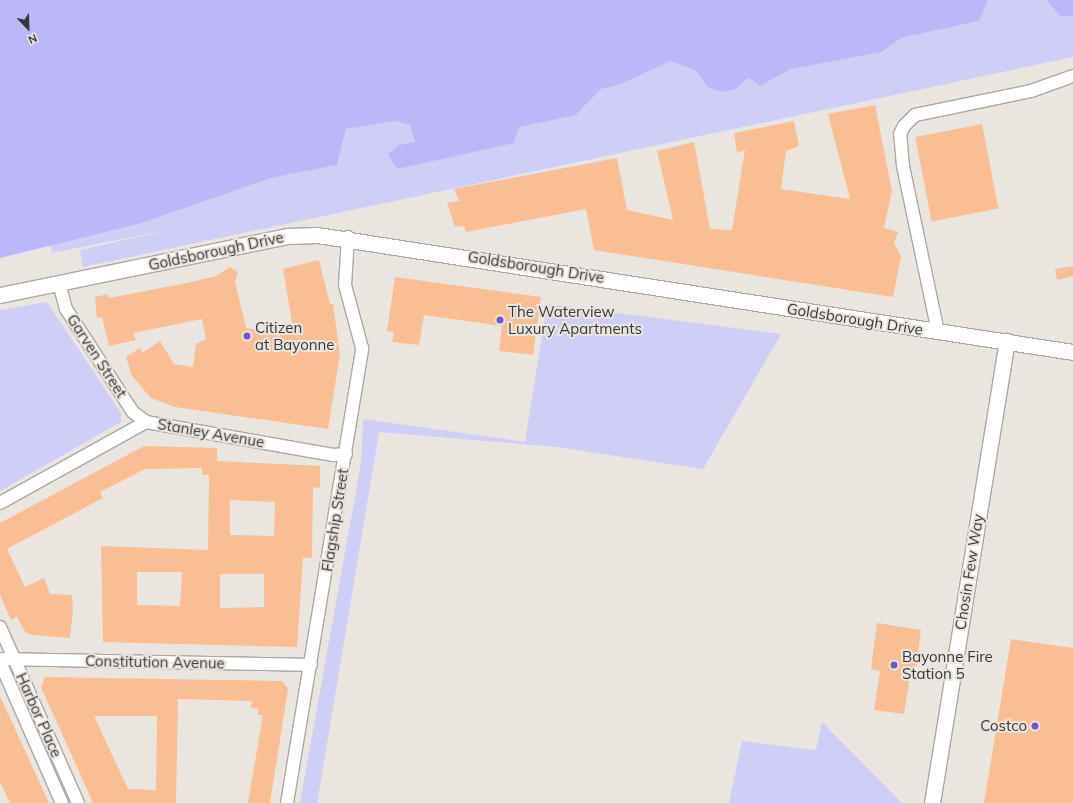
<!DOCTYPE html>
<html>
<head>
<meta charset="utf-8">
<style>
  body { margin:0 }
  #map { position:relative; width:1073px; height:803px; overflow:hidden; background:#ebe5e0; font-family:Mulish,sans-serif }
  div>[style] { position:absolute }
  .green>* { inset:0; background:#cfcef6 }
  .water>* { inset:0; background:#bcb8f8 }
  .building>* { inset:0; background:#f9bf92; transform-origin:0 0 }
  .roads { filter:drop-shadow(1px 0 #aca6a2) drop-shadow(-1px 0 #aca6a2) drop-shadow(0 1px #aca6a2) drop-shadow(0 -1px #aca6a2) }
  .minor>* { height:12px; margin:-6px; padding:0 6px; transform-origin:6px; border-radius:6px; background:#fff }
  .tertiary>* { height:15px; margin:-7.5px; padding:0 7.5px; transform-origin:7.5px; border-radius:7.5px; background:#fff }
  .dots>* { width:11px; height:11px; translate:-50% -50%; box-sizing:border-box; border:2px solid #ebe5e0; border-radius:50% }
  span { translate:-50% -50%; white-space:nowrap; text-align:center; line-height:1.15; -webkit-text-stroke:4px #ebe5e0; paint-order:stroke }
  .street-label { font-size:15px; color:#393735 }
  .poi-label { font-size:15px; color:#393735 }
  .left { translate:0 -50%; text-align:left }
  .right { translate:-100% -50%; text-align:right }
  .north { position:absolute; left:8px; top:8px; width:40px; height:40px; -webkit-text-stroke:3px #ebe5e0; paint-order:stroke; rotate:157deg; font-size:11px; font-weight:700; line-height:16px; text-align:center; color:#393735 }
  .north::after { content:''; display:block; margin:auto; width:14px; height:18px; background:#393735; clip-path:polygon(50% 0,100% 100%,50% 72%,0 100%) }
</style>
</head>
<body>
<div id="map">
  <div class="green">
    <div style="clip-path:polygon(988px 0,1046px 0,1061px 17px,1073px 16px,1073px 57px,83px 267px,80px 250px,173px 229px,52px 253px,50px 243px,142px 223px,271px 178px,337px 165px,346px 129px,395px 121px,410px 124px,415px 142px,399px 145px,576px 115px,601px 89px,619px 85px,671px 61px,696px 71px,707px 87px,721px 92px,734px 90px,749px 78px,760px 86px,791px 69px,882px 52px,901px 38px,979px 21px)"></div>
    <div style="clip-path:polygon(47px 302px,121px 413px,121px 422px,0 491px,0 310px)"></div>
    <div style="clip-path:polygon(547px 304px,781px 334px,703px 469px,556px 447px,379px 432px,317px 803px,300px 803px,361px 463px,363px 419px,525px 442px)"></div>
    <div style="clip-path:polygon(822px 722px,902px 803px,729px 803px,742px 741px,816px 750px)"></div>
  </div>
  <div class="water">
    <div style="clip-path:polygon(0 0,988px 0,979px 21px,901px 38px,882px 52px,791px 69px,760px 86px,749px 78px,734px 90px,721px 92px,707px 87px,696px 71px,671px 61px,619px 85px,601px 89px,576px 115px,519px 127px,514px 143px,397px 169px,388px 154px,399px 145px,415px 142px,410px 125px,395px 121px,346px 129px,337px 165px,271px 178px,142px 223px,0 258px)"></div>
    <div style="clip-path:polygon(1046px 0,1073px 0,1073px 16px,1061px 17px)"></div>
  </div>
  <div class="building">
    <div style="clip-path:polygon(875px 105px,892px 191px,884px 228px,898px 232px,894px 243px,901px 256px,893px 297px,594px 250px,586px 209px,466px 232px,464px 226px,455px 227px,447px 203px,459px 201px,454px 189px,617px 158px,627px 210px,673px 220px,657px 151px,694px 142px,710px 229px,732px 230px,745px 150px,737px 153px,734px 133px,794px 121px,799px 146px,786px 151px,781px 189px,850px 199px,828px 114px)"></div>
    <div style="left:982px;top:124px;width:86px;height:68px;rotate:79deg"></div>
    <div style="clip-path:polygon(319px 260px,330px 304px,333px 304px,340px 354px,328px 429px,175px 407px,151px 398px,132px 376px,126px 357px,140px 348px,142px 353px,160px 341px,174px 364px,193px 367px,196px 344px,206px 339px,202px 319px,133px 333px,136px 340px,109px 346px,102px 317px,97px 318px,95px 297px,108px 294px,109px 298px,187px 283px,216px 276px,230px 267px,238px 272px,235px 282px,246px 328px,294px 334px,283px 269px)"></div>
    <div style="clip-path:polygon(1073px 266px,1073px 276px,1057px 280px,1055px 269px)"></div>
    <div style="clip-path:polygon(395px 277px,541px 297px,533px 355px,499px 351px,502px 326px,424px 315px,419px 345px,392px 342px,394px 332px,387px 331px)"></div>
    <div style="clip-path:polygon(evenodd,144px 446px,217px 448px,217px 461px,320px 466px,320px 488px,313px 487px,312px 558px,303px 558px,297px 647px,103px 642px,101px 546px,208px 550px,209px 475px,202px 475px,202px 468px,145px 469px,100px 492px,103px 498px,7px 549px,25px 587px,44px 578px,50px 594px,72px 595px,73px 609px,70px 638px,33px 635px,26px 633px,17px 617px,11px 620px,0 595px,0 523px,144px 446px,230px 500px,275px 502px,274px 536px,230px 535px,230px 500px,144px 446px,137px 572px,182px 572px,180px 606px,137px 605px,137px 572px,144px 446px,220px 574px,264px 574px,264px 607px,220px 608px,220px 574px)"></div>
    <div style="clip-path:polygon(877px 623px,921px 630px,915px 677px,910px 677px,904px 714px,874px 710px,880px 671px,871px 669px)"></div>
    <div style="clip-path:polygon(1011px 639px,1073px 648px,1073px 803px,984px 803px)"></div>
    <div style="clip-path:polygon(evenodd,45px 677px,282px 681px,288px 689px,270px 803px,248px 803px,263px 715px,258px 715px,258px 709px,251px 708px,252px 701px,178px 699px,176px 803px,93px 803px,41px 687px,45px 677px,94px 716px,157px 716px,156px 790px,128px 789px,94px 716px)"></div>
    <div style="clip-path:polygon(0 696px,49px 803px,10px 803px,0 782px)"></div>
  </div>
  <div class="roads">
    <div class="minor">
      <div style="left:59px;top:283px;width:27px;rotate:75deg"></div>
      <div style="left:66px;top:309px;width:123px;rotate:57deg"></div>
      <div style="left:133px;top:412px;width:16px;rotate:38deg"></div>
      <div style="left:938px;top:332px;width:170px;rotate:-101.9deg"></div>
      <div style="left:903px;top:166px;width:32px;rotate:-95deg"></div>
      <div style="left:900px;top:134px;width:9px;rotate:-63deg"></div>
      <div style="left:904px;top:126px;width:16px;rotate:-45deg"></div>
      <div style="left:915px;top:115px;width:118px;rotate:-11.7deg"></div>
      <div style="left:1031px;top:91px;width:45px;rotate:-19.7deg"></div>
      <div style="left:0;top:503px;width:167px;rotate:-29deg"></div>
      <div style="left:146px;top:422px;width:190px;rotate:10deg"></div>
      <div style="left:333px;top:455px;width:13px;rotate:-4deg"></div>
      <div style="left:0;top:627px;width:193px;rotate:66.1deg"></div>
      <div style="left:0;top:659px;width:311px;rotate:1.1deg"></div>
      <div style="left:0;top:662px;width:154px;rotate:66.3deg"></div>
      <div style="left:287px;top:803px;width:461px;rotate:-80.6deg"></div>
      <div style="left:362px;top:348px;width:65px;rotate:-105.1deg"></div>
      <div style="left:345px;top:285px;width:48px;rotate:-86.4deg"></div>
    </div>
    <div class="tertiary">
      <div style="left:0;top:295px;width:294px;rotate:-11.6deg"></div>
      <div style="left:288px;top:236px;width:29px;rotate:-2deg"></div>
      <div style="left:317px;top:235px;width:765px;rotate:8.8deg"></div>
      <div style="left:932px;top:803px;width:468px;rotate:-80.8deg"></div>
    </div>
  </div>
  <div class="dots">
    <div style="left:500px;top:320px;background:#6c57d0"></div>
    <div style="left:247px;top:336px;background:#6c57d0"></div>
    <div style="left:894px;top:665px;background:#6c57d0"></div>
    <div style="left:1035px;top:726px;background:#6c57d0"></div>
  </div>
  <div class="street-label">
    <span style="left:216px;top:251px;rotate:-12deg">Goldsborough Drive</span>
    <span style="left:536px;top:267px;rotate:9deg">Goldsborough Drive</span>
    <span style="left:855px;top:319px;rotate:9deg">Goldsborough Drive</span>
    <span style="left:97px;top:356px;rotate:57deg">Garven Street</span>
    <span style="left:211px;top:433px;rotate:10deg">Stanley Avenue</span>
    <span style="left:335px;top:520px;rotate:-81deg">Flagship Street</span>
    <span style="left:969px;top:572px;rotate:-81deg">Chosin Few Way</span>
    <span style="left:155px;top:662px;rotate:1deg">Constitution Avenue</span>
    <span style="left:39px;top:715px;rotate:66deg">Harbor Place</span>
  </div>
  <div class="poi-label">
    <span class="left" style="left:508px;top:320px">The Waterview<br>Luxury Apartments</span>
    <span class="left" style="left:255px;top:336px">Citizen<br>at Bayonne</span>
    <span class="left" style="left:902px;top:665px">Bayonne Fire<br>Station 5</span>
    <span class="right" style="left:1027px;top:726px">Costco</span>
  </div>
  <div class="north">N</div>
</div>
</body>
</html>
